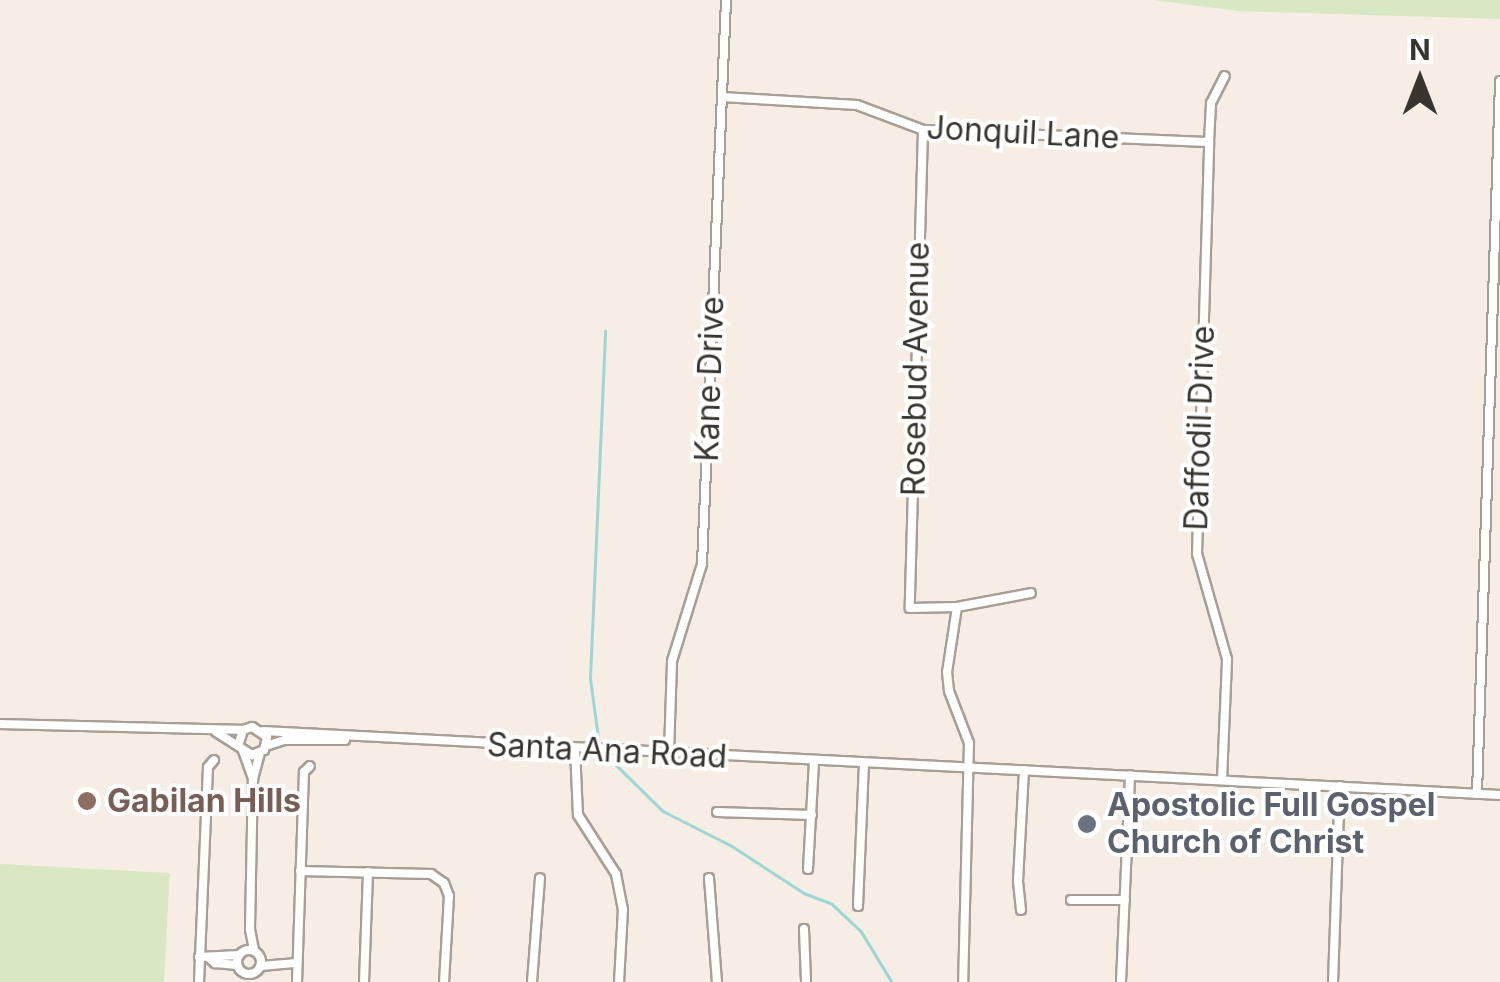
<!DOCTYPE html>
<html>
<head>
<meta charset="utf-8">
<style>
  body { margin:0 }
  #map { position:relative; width:1500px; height:982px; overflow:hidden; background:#f6eee4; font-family:Inter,sans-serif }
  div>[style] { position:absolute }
  .green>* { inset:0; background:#d9e7c5; transform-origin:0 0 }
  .stream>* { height:2.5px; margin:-1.25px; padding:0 1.25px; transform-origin:1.25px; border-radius:1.25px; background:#9cd6d5 }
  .roads { filter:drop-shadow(2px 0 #a79f95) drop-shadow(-2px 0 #a79f95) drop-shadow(0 2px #a79f95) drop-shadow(0 -2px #a79f95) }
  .minor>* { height:8px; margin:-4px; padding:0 4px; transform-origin:4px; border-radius:4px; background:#fff }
  .minor>.ring { margin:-4px; padding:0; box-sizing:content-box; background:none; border:8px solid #fff; border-radius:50% }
  .dots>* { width:28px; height:28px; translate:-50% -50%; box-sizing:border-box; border:5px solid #fff; border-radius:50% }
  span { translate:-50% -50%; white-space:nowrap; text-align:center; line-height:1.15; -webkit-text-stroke:8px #fff; paint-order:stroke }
  .street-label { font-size:32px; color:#383531 }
  .education-label { font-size:32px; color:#785e54; font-weight:700 }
  .left { translate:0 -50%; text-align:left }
  .worship-label { font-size:32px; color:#5b616d; font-weight:700 }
  .north { position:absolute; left:1370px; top:30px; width:100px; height:100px; -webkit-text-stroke:8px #fff; paint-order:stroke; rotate:0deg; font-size:28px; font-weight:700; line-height:40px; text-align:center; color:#383531 }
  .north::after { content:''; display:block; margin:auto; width:35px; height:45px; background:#383531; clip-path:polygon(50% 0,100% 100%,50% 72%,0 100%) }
</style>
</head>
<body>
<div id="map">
  <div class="green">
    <div style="clip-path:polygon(1153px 0,1500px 0,1500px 19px,1238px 11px)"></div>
    <div style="left:0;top:864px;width:170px;height:118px;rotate:3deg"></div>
  </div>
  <div class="stream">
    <div style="left:599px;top:745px;width:68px;rotate:-97.7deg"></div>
    <div style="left:590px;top:678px;width:347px;rotate:-87.5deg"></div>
    <div style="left:602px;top:751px;width:86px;rotate:44.5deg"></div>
    <div style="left:663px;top:811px;width:77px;rotate:26.9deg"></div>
    <div style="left:732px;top:846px;width:86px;rotate:33.1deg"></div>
    <div style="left:804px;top:893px;width:30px;rotate:21deg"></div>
    <div style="left:832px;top:904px;width:40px;rotate:43deg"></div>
    <div style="left:861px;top:931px;width:60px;rotate:58.7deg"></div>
  </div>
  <div class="roads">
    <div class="minor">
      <div style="left:722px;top:97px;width:135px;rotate:3.4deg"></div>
      <div style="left:857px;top:105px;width:71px;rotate:20.7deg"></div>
      <div style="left:923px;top:130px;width:286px;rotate:2.4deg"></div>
      <div style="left:923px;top:130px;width:478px;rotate:91.6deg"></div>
      <div style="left:910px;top:608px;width:47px;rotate:-1.2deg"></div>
      <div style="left:957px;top:607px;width:75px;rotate:-10.7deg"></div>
      <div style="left:957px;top:607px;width:66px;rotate:98.7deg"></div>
      <div style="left:947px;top:672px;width:19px;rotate:84deg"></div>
      <div style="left:949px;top:691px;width:56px;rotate:69deg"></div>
      <div style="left:969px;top:743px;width:239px;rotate:91.4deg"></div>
      <div style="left:0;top:724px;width:243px;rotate:1.4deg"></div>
      <div style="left:263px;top:731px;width:1239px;rotate:2.96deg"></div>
      <div style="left:216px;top:732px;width:43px;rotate:32.6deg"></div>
      <div style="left:252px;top:755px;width:13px;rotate:-23deg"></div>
      <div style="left:264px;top:750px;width:13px;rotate:-77deg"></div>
      <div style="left:267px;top:737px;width:18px;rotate:-146deg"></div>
      <div style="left:252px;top:727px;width:9px;rotate:162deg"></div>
      <div style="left:243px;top:730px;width:14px;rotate:107deg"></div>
      <div style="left:266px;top:746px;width:20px;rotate:-18deg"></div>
      <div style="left:285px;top:740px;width:60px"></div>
      <div style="left:575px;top:749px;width:66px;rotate:87.4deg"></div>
      <div style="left:578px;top:815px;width:70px;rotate:57.2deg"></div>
      <div style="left:616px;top:874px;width:36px;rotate:79deg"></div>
      <div style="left:623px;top:909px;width:73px;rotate:93.1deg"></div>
      <div style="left:243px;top:751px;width:30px;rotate:70deg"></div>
      <div style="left:669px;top:753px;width:92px;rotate:-88.1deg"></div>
      <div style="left:672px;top:661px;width:102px;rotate:-72.8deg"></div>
      <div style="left:702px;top:564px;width:565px;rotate:-87.56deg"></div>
      <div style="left:1222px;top:780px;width:121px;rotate:-87.6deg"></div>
      <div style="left:1227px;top:659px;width:109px;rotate:-105.9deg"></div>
      <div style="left:1197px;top:554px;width:412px;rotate:-88.3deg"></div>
      <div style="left:1209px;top:142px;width:39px;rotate:-87deg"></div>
      <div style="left:1211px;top:103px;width:30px;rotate:-63deg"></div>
      <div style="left:1477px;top:794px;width:713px;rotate:-88.15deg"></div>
      <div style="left:717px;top:812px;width:95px;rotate:1.8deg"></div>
      <div style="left:808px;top:869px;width:108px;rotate:-86.8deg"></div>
      <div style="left:300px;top:871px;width:131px;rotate:1.3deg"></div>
      <div style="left:431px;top:874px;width:16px;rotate:35deg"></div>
      <div style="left:444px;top:883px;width:14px;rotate:69deg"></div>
      <div style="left:449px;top:896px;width:86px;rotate:93.3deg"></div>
      <div style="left:709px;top:878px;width:104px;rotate:85.6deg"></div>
      <div style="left:1071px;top:900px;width:54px"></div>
      <div style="left:858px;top:906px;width:142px;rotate:-87.6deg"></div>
      <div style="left:1021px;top:910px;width:29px;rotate:-96deg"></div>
      <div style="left:1018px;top:881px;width:111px;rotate:-86.9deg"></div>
      <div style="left:804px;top:929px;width:53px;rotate:87.8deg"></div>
      <div class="ring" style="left:237px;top:950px;width:16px;height:16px"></div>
      <div style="left:254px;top:950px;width:21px;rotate:-101deg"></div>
      <div style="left:250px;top:929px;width:150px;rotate:-88.9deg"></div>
      <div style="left:253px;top:779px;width:27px;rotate:-75deg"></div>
      <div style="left:199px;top:957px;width:40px;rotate:-2.9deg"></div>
      <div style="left:209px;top:958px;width:8px;rotate:40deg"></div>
      <div style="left:215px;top:963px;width:22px;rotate:5deg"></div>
      <div style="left:261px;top:966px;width:36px;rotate:-5deg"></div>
      <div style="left:199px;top:982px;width:215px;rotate:-87.6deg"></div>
      <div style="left:208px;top:767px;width:9px;rotate:-49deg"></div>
      <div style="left:297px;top:982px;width:210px;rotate:-88.1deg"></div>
      <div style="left:304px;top:772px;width:8px;rotate:-45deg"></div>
      <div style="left:364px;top:982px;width:110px;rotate:-87.9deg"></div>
      <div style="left:532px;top:982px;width:104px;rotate:-85.6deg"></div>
      <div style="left:1121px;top:982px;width:207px;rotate:-87.5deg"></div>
      <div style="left:1333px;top:982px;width:196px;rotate:-88deg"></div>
    </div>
  </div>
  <div class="dots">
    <div style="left:87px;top:801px;background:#8d6e63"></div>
    <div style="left:1087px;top:824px;background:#6b7280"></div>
  </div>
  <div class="street-label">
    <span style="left:1023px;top:133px;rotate:3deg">Jonquil Lane</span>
    <span style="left:916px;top:369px;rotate:-89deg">Rosebud Avenue</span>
    <span style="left:710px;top:379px;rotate:-88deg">Kane Drive</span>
    <span style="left:1200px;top:428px;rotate:-88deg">Daffodil Drive</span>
    <span style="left:607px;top:751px;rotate:3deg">Santa Ana Road</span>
  </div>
  <div class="education-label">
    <span class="left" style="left:107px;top:801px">Gabilan Hills</span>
  </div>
  <div class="worship-label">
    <span class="left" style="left:1107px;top:824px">Apostolic Full Gospel<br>Church of Christ</span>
  </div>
  <div class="north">N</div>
</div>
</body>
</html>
